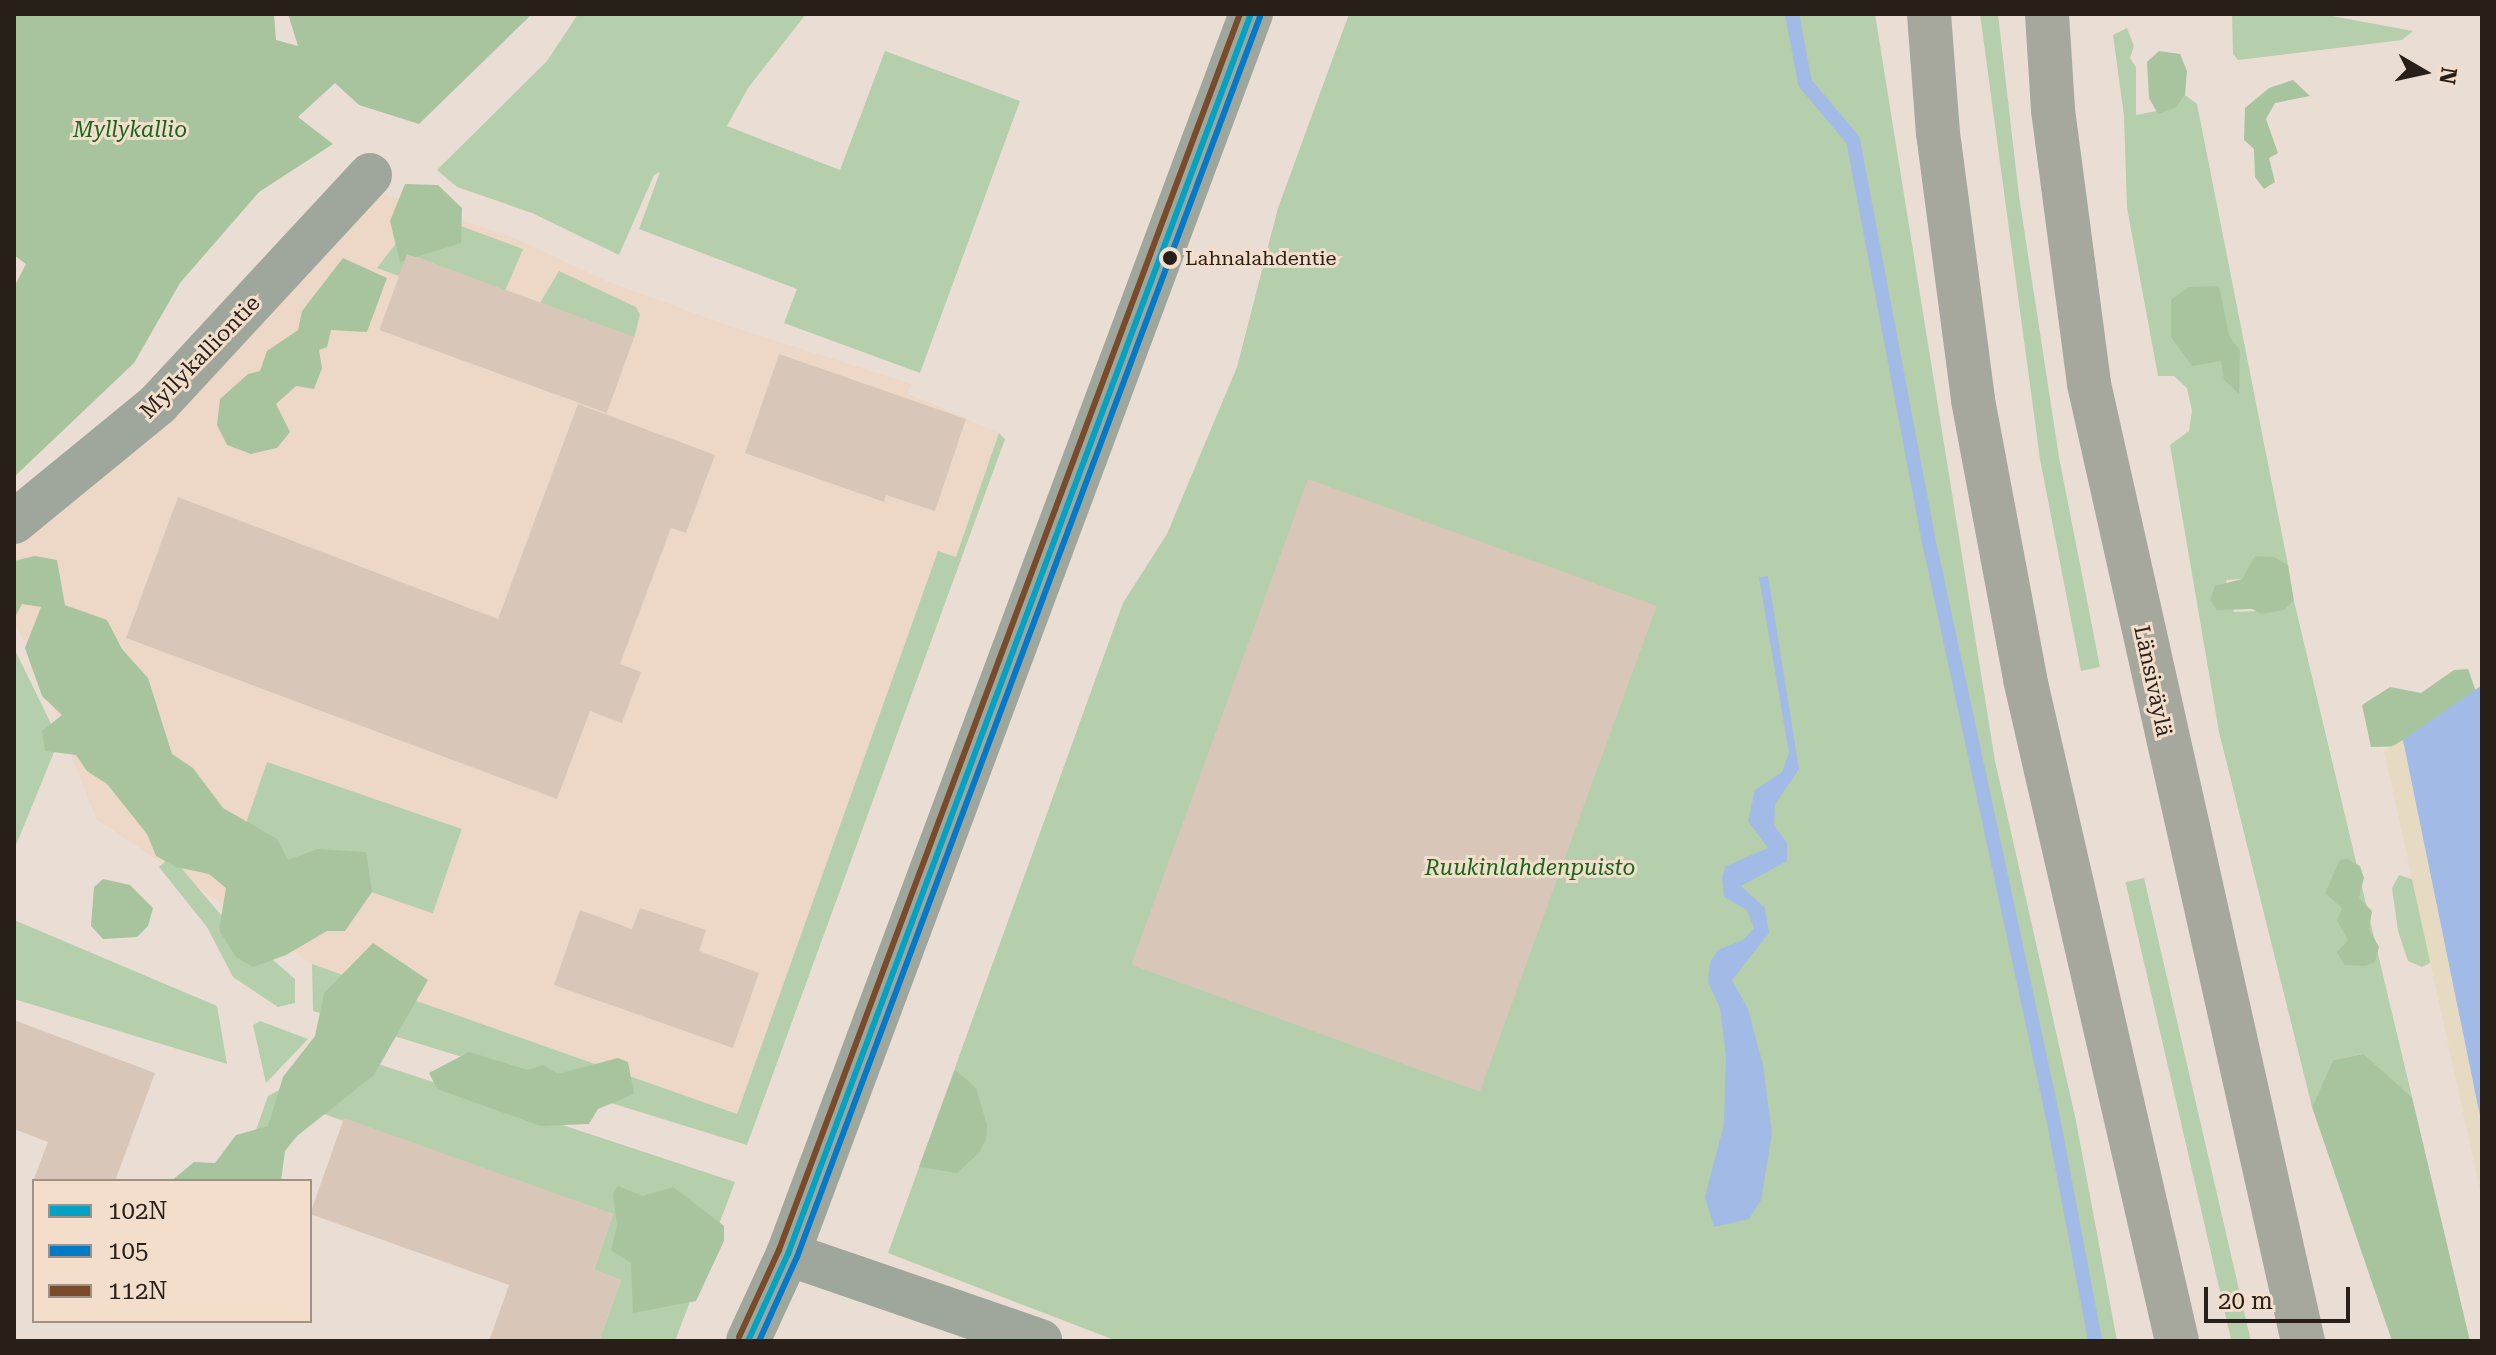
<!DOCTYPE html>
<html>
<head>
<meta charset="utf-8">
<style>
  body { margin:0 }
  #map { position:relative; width:2496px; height:1355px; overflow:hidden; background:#eaded4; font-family:"Roboto Serif",serif }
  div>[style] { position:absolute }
  .built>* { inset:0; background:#edd8c7 }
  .green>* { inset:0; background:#b5ceab; transform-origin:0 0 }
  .forest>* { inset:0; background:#a8c49e }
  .sand>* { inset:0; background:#e6dbc2 }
  .water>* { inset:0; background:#a1bbe6 }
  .stream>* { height:14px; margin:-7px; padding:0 7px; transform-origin:7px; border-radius:7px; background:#a1bbe6 }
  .building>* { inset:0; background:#d8c7b8; transform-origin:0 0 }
  .street>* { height:44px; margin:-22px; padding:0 22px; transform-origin:22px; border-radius:22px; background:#9fa79d }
  .secondary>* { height:44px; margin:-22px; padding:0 22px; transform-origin:22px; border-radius:22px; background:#9fa79c }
  .highway>* { height:44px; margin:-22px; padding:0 22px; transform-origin:22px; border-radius:22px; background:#a6a79d }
  .bus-1>* { height:6px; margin:-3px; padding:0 3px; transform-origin:3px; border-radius:3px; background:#02a2c5 }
  .bus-2>* { height:6px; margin:-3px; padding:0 3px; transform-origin:3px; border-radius:3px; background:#007ac9 }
  .bus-3>* { height:6px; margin:-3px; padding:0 3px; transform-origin:3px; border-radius:3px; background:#7a4b2a }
  .dots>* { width:22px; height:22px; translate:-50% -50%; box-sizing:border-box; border:4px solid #f3ddcb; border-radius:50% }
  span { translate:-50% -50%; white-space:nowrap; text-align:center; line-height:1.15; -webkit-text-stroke:6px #f3ddcb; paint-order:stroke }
  .bus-label { font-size:20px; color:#271f18 }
  .left { translate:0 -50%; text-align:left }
  .park-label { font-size:22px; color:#11681c; font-style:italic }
  .street-label { font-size:22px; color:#271f18 }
  .frame { position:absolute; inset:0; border:16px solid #271f18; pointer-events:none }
  .legend { position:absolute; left:32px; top:1179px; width:280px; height:144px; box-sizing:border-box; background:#f3ddcb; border:2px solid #a19183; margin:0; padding:10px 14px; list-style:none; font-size:24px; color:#271f18 }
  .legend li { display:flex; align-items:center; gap:16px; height:40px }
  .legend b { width:40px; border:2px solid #a19183 }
  .north { position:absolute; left:2384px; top:32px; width:80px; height:80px; -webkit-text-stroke:6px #f3ddcb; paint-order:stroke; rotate:99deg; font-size:22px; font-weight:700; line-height:32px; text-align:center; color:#271f18 }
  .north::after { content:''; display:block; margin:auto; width:28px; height:36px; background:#271f18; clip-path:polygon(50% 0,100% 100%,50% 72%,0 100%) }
  .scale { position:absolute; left:2204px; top:1287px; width:146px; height:36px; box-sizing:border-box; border:4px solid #271f18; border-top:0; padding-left:10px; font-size:24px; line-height:28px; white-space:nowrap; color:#271f18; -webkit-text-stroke:6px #f3ddcb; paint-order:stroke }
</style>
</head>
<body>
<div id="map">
  <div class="built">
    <div style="clip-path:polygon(360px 186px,510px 236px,609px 282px,733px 327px,912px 384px,907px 393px,999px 433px,956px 557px,938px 551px,737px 1114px,312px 964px,96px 819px,31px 652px,14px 624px,14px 522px)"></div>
  </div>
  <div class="green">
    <div style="clip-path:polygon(578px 14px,806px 14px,748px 88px,727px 126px,840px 170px,885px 51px,1020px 101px,920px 373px,784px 323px,797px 289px,639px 229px,660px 172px,654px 175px,619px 255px,532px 213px,457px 187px,437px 170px,547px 61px)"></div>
    <div style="clip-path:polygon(1349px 14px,1875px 14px,1995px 761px,2076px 1121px,2117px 1341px,1117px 1341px,888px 1253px,1123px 603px,1167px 534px,1237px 367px,1278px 208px)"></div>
    <div style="clip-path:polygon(1980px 14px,1998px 14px,2019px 196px,2059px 457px,2100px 667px,2081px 671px,2040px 459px)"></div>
    <div style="clip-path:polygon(2232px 14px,2321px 14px,2413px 31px,2402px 40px,2238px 60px,2233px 54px)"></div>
    <div style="clip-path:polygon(2127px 28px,2134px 46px,2130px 58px,2136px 67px,2136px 115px,2177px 107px,2185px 95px,2197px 104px,2288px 565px,2275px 557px,2242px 579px,2226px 580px,2234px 612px,2284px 610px,2294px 601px,2412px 1097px,2362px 1054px,2333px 1060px,2312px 1107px,2219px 732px,2170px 445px,2189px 431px,2192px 411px,2187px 388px,2174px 376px,2158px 376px,2127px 208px,2124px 116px,2113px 35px)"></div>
    <div style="clip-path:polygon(421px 211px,523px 249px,505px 291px,408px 254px,399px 276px,377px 268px)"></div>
    <div style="clip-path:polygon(559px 271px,636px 307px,640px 315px,634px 338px,540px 303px)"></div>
    <div style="clip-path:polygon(999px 433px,1005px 439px,747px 1145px,313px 1011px,312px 964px,737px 1114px,938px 551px,956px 557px)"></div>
    <div style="clip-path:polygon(14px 648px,59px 740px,14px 850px)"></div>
    <div style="left:267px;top:762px;width:206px;height:89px;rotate:19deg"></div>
    <div style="clip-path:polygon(171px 856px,221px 915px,295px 979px,295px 1003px,278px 1007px,233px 977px,207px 927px,159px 867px)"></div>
    <div style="clip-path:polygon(2399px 875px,2414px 880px,2432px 962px,2422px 967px,2408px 961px,2398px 931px,2392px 888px)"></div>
    <div style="left:2144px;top:878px;width:476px;height:19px;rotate:77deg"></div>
    <div style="clip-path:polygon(14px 920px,217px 1006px,227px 1064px,14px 999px)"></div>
    <div style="clip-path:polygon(260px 1021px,308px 1039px,266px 1083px,253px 1025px)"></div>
    <div style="clip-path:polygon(348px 1054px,735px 1182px,675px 1341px,599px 1341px,621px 1280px,594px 1270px,613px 1214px,292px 1103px,238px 1181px,268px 1096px)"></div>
  </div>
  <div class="forest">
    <div style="clip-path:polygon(14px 14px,274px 14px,276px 40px,298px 46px,288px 14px,532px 14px,419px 124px,359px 105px,335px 83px,298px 117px,333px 144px,259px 192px,180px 283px,134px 363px,14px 477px,14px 287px,26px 264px,14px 255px)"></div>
    <div style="clip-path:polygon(2159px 51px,2180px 54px,2187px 71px,2185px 95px,2177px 107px,2158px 114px,2149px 98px,2147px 62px)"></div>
    <div style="clip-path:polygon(2293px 80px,2310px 96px,2275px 103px,2266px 119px,2278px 153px,2269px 158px,2275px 182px,2264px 189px,2255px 177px,2254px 149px,2244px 140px,2245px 108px,2269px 88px)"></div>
    <div style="clip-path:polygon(405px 184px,438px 185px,462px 208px,461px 243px,400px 262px,390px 221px)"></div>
    <div style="clip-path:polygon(343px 258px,387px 278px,367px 332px,331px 330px,327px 347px,319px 350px,322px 368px,314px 389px,296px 386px,276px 404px,290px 432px,277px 448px,251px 454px,227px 445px,217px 425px,220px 399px,248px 374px,260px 371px,267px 351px,298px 330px,302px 311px)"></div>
    <div style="clip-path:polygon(2219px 286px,2229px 336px,2240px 350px,2239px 394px,2224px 380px,2221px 361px,2192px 366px,2171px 337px,2171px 300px,2188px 287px)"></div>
    <div style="clip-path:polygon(35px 556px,57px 560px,65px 605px,107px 620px,122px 649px,148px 678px,172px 754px,193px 768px,223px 808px,277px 839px,288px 860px,318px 849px,366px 852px,372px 892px,345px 931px,327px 931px,286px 955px,253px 967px,236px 957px,219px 930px,226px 888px,209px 874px,176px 867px,156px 856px,147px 834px,107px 784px,87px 771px,76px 755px,45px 751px,42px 731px,62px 715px,42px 696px,25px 648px,41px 607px,22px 604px,14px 619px,14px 561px)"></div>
    <div style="clip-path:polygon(2255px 556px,2275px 557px,2288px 565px,2294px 601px,2284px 610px,2262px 614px,2252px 609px,2217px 610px,2210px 600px,2215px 586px,2242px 579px)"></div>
    <div style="clip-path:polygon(2468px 669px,2479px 700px,2410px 746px,2371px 747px,2362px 705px,2390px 687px,2421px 693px,2454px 670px)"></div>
    <div style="clip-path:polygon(2347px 859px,2360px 866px,2364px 878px,2359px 898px,2372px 911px,2369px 929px,2379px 947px,2375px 962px,2365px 966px,2344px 965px,2337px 952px,2348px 940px,2337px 921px,2342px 908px,2325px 893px,2340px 860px)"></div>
    <div style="clip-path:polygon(103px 879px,130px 885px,153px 908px,148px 926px,137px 937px,103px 939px,91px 926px,94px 887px)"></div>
    <div style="clip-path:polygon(373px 943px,428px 980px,374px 1075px,297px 1136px,285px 1151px,281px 1181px,171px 1181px,194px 1162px,215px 1163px,236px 1135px,268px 1126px,283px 1077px,315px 1036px,324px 993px)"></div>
    <div style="clip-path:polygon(469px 1052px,528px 1070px,543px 1065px,558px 1074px,618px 1058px,628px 1062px,634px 1094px,598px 1109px,589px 1124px,541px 1126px,437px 1089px,429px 1073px)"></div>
    <div style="clip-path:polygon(2363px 1054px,2412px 1097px,2470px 1341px,2392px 1341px,2312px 1107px,2333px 1060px)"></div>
    <div style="clip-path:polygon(955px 1070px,976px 1088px,987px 1125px,986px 1139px,979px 1153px,957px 1173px,919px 1167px)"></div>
    <div style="clip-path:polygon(618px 1186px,643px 1196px,673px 1187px,724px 1226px,724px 1241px,696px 1301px,633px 1313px,631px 1263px,611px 1250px,617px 1226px,613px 1194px)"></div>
  </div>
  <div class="sand">
    <div style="clip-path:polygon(2403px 740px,2482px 1126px,2482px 1200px,2384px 751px)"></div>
  </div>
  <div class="water">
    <div style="clip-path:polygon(1768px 576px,1799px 769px,1775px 804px,1774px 825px,1787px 843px,1787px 861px,1741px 886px,1765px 908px,1769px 933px,1732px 980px,1748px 1009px,1763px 1065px,1772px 1133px,1761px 1200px,1749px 1219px,1714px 1227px,1705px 1197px,1724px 1124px,1726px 1056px,1720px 1008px,1708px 982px,1710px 962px,1718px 950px,1743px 940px,1754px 928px,1747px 910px,1724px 897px,1722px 877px,1726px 866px,1768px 848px,1748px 821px,1755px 790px,1782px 772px,1789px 753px,1759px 577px)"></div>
    <div style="clip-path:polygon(2482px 685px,2482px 1126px,2403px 740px)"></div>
  </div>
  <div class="stream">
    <div style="left:1792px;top:14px;width:70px;rotate:79.3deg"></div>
    <div style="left:1805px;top:83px;width:75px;rotate:49.9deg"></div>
    <div style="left:1853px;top:140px;width:418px;rotate:79.3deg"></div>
    <div style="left:1931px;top:551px;width:580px;rotate:77.86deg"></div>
    <div style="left:2053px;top:1118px;width:227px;rotate:79.3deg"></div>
  </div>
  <div class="building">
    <div style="left:407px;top:254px;width:242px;height:81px;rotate:20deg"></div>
    <div style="clip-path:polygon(779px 354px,966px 419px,935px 511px,886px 495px,884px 502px,745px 453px)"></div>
    <div style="clip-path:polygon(578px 404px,715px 455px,686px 533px,671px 528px,620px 664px,641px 672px,622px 723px,590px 711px,557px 799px,126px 638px,178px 497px,498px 619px)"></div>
    <div style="left:1308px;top:479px;width:371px;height:517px;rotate:20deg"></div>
    <div style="clip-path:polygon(640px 908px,706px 930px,699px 951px,759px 973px,733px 1048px,554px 985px,580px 910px,632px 929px)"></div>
    <div style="clip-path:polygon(14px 1020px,155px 1073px,115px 1181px,33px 1181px,48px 1142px,14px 1129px)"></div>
    <div style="clip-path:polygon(344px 1118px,613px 1214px,594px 1270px,621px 1280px,599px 1341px,489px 1341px,509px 1285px,310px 1214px)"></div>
  </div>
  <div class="street">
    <div style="left:14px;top:522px;width:186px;rotate:-39.3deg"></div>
    <div style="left:158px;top:404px;width:312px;rotate:-47.2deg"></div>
    <div style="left:788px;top:1254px;width:267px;rotate:19deg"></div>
  </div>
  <div class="secondary">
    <div style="left:748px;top:1341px;width:96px;rotate:-65.3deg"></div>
    <div style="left:788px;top:1254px;width:1324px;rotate:-69.53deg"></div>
  </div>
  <div class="highway">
    <div style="left:1929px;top:14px;width:119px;rotate:85.7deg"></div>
    <div style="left:1938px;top:133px;width:269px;rotate:82.5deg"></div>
    <div style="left:1973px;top:400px;width:284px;rotate:79.4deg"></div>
    <div style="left:2025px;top:679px;width:679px;rotate:77.07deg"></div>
    <div style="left:2047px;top:14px;width:96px;rotate:86.4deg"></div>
    <div style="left:2053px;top:110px;width:276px;rotate:82.5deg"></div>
    <div style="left:2089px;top:384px;width:981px;rotate:77.4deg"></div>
  </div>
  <div class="bus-1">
    <div style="left:748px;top:1341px;width:96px;rotate:-65.3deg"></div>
    <div style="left:788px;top:1254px;width:1324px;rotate:-69.53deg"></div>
  </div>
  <div class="bus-2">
    <div style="left:759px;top:1341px;width:92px;rotate:-65.7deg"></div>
    <div style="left:797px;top:1257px;width:1324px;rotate:-69.53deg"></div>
  </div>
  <div class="bus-3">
    <div style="left:739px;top:1337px;width:96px;rotate:-65.3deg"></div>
    <div style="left:779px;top:1250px;width:1319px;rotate:-69.55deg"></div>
  </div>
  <div class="dots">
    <div style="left:1170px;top:258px;background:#271f18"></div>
  </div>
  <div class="bus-label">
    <span class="left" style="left:1185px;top:258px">Lahnalahdentie</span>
  </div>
  <div class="park-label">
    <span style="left:130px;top:130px">Myllykallio</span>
    <span style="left:1530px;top:868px">Ruukinlahdenpuisto</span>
  </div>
  <div class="street-label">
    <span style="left:200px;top:357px;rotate:-46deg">Myllykalliontie</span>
    <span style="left:2153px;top:681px;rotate:78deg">Länsiväylä</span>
  </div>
  <div class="frame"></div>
  <ul class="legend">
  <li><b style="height:10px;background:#02a2c5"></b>102N</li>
  <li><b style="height:10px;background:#007ac9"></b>105</li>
  <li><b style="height:10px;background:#7a4b2a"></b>112N</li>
  </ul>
  <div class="north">N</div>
  <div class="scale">20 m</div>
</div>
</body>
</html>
